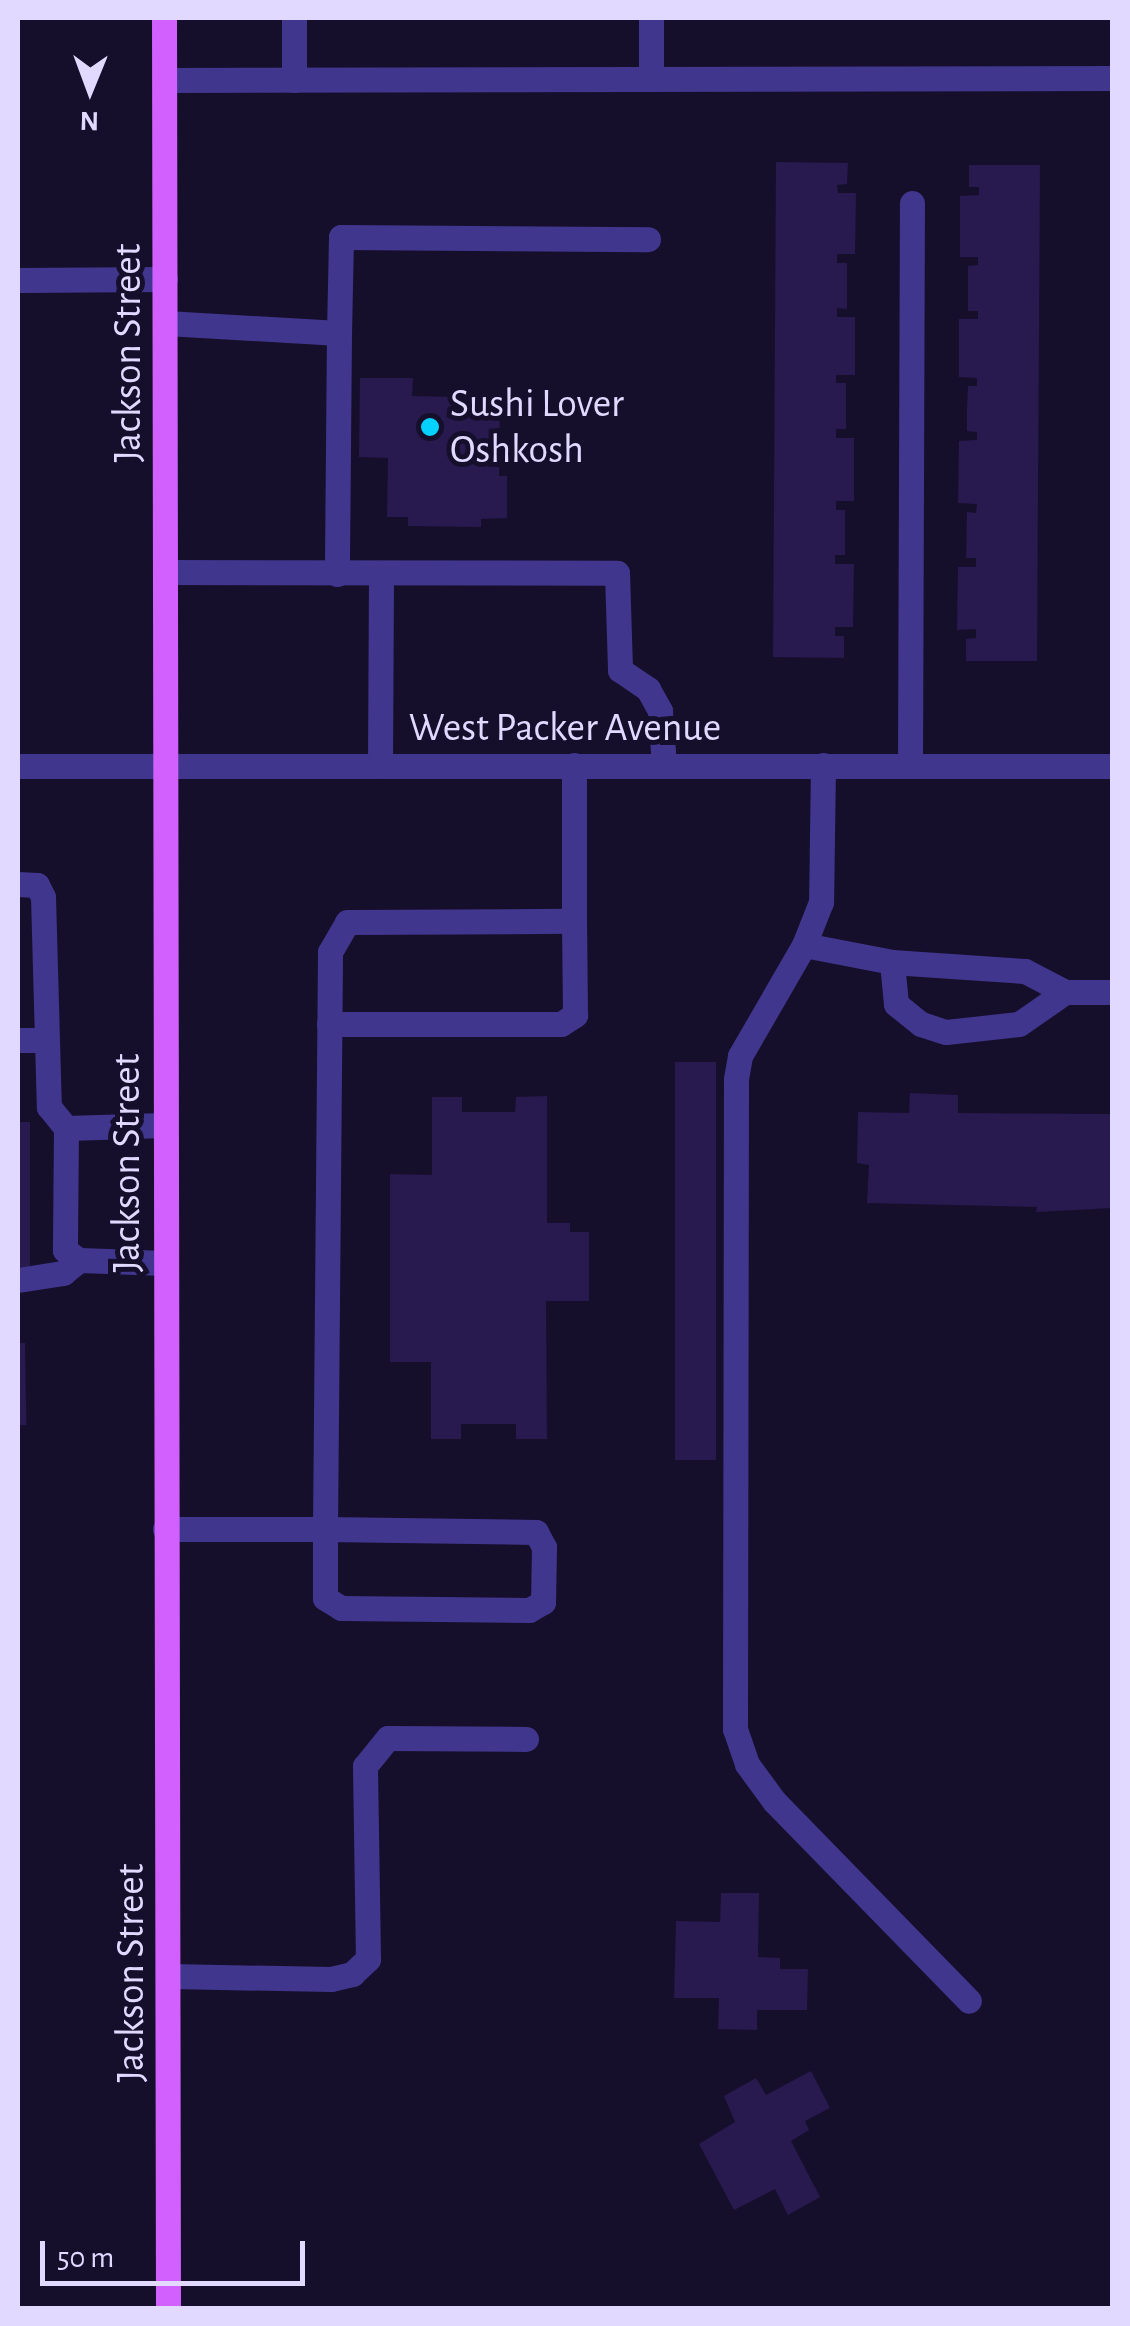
<!DOCTYPE html>
<html>
<head>
<meta charset="utf-8">
<style>
  body { margin:0 }
  #map { position:relative; width:1130px; height:2326px; overflow:hidden; background:#160f2c; font-family:"Alegreya Sans",sans-serif }
  div>[style] { position:absolute }
  .building>* { inset:0; background:#28194e; transform-origin:0 0 }
  .minor>* { height:25px; margin:-12.5px; padding:0 12.5px; transform-origin:12.5px; border-radius:12.5px; background:#41368e }
  .major>* { height:25px; margin:-12.5px; padding:0 12.5px; transform-origin:12.5px; border-radius:12.5px; background:#d160ff }
  .dots>* { width:28px; height:28px; translate:-50% -50%; box-sizing:border-box; border:5px solid #160f2c; border-radius:50% }
  span { translate:-50% -50%; white-space:nowrap; text-align:center; line-height:1.15; -webkit-text-stroke:10px #160f2c; paint-order:stroke }
  .street-label { font-size:40px; color:#e1d9ff }
  .poi-label { font-size:40px; color:#e1d9ff }
  .left { translate:0 -50%; text-align:left }
  .frame { position:absolute; inset:0; border:20px solid #e1d9ff; pointer-events:none }
  .north { position:absolute; left:40px; top:40px; width:100px; height:100px; -webkit-text-stroke:8px #160f2c; paint-order:stroke; rotate:181deg; font-size:28px; font-weight:700; line-height:40px; text-align:center; color:#e1d9ff }
  .north::after { content:''; display:block; margin:auto; width:35px; height:45px; background:#e1d9ff; clip-path:polygon(50% 0,100% 100%,50% 72%,0 100%) }
  .scale { position:absolute; left:40px; top:2241px; width:265px; height:45px; box-sizing:border-box; border:5px solid #e1d9ff; border-top:0; padding-left:12px; font-size:30px; line-height:35px; white-space:nowrap; color:#e1d9ff; -webkit-text-stroke:8px #160f2c; paint-order:stroke }
</style>
</head>
<body>
<div id="map">
  <div class="building">
    <div style="clip-path:polygon(776px 162px,848px 163px,847px 184px,837px 185px,838px 193px,856px 193px,855px 254px,837px 254px,837px 263px,847px 263px,847px 309px,837px 308px,837px 317px,855px 317px,855px 375px,836px 375px,836px 383px,846px 383px,846px 429px,836px 429px,836px 438px,854px 438px,854px 501px,836px 501px,836px 510px,845px 510px,845px 555px,835px 555px,835px 564px,854px 564px,853px 627px,835px 627px,835px 636px,844px 636px,844px 658px,773px 657px)"></div>
    <div style="clip-path:polygon(969px 165px,1040px 165px,1037px 661px,966px 661px,966px 639px,976px 638px,976px 629px,957px 630px,958px 567px,976px 567px,976px 558px,966px 558px,967px 512px,976px 513px,977px 504px,958px 503px,959px 441px,977px 440px,977px 432px,967px 431px,967px 409px,968px 386px,977px 386px,977px 378px,959px 377px,959px 319px,978px 319px,978px 311px,968px 311px,968px 266px,978px 265px,978px 257px,960px 257px,960px 196px,979px 195px,979px 187px,969px 187px)"></div>
    <div style="clip-path:polygon(360px 378px,413px 378px,412px 396px,500px 398px,499px 476px,507px 476px,507px 518px,481px 519px,481px 527px,408px 526px,408px 517px,387px 517px,388px 458px,359px 457px)"></div>
    <div style="left:675px;top:1062px;width:41px;height:398px"></div>
    <div style="clip-path:polygon(910px 1093px,958px 1095px,958px 1113px,1110px 1114px,1112px 1208px,1036px 1212px,1037px 1207px,867px 1203px,869px 1165px,857px 1163px,858px 1112px,909px 1113px)"></div>
    <div style="clip-path:polygon(547px 1096px,547px 1223px,570px 1223px,570px 1232px,589px 1232px,589px 1301px,546px 1301px,547px 1439px,516px 1439px,516px 1424px,461px 1424px,461px 1439px,431px 1439px,431px 1362px,390px 1362px,390px 1174px,432px 1175px,432px 1097px,462px 1097px,462px 1112px,515px 1112px,516px 1097px)"></div>
    <div style="left:18px;top:1122px;width:12px;height:148px"></div>
    <div style="left:25px;top:1343px;width:82px;height:7px;rotate:89deg"></div>
    <div style="clip-path:polygon(721px 1893px,759px 1893px,758px 1957px,780px 1958px,780px 1969px,808px 1969px,807px 2010px,757px 2010px,757px 2030px,718px 2029px,719px 1998px,674px 1998px,676px 1921px,720px 1922px)"></div>
    <div style="clip-path:polygon(811px 2071px,830px 2108px,805px 2121px,809px 2130px,791px 2141px,820px 2197px,788px 2215px,775px 2189px,734px 2210px,699px 2144px,735px 2122px,724px 2096px,756px 2078px,766px 2095px)"></div>
  </div>
  <div class="minor">
    <div style="left:294px;top:18px;width:62px;rotate:90deg"></div>
    <div style="left:651px;top:18px;width:61px;rotate:90deg"></div>
    <div style="left:165px;top:80px;width:947px;rotate:-0.12deg"></div>
    <div style="left:18px;top:280px;width:147px;rotate:-0.4deg"></div>
    <div style="left:166px;top:323px;width:173px;rotate:3.3deg"></div>
    <div style="left:339px;top:333px;width:241px;rotate:90.5deg"></div>
    <div style="left:339px;top:333px;width:96px;rotate:-88.8deg"></div>
    <div style="left:341px;top:237px;width:307px;rotate:0.4deg"></div>
    <div style="left:167px;top:572px;width:450px;rotate:0.1deg"></div>
    <div style="left:617px;top:573px;width:97px;rotate:88.2deg"></div>
    <div style="left:620px;top:670px;width:34px;rotate:34deg"></div>
    <div style="left:648px;top:689px;width:25px;rotate:61deg"></div>
    <div style="left:660px;top:711px;width:54px;rotate:85.8deg"></div>
    <div style="left:823px;top:765px;width:137px;rotate:90.8deg"></div>
    <div style="left:821px;top:902px;width:46px;rotate:111.6deg"></div>
    <div style="left:804px;top:945px;width:128px;rotate:120deg"></div>
    <div style="left:740px;top:1056px;width:23px;rotate:100deg"></div>
    <div style="left:736px;top:1079px;width:650px;rotate:90.09deg"></div>
    <div style="left:735px;top:1729px;width:37px;rotate:71deg"></div>
    <div style="left:747px;top:1764px;width:46px;rotate:53.9deg"></div>
    <div style="left:774px;top:1801px;width:279px;rotate:45.7deg"></div>
    <div style="left:18px;top:766px;width:1094px"></div>
    <div style="left:380px;top:766px;width:193px;rotate:-89.7deg"></div>
    <div style="left:910px;top:766px;width:563px;rotate:-89.8deg"></div>
    <div style="left:18px;top:884px;width:19px;rotate:3deg"></div>
    <div style="left:37px;top:885px;width:13px;rotate:63deg"></div>
    <div style="left:43px;top:897px;width:210px;rotate:88.4deg"></div>
    <div style="left:49px;top:1107px;width:27px;rotate:51deg"></div>
    <div style="left:66px;top:1128px;width:122px;rotate:90.5deg"></div>
    <div style="left:65px;top:1250px;width:17px;rotate:36deg"></div>
    <div style="left:79px;top:1260px;width:85px;rotate:2deg"></div>
    <div style="left:804px;top:945px;width:90px;rotate:10.9deg"></div>
    <div style="left:892px;top:962px;width:133px;rotate:3.9deg"></div>
    <div style="left:1025px;top:971px;width:45px;rotate:27.7deg"></div>
    <div style="left:1065px;top:992px;width:47px"></div>
    <div style="left:892px;top:962px;width:42px;rotate:84.6deg"></div>
    <div style="left:896px;top:1004px;width:32px;rotate:39deg"></div>
    <div style="left:921px;top:1024px;width:26px;rotate:18deg"></div>
    <div style="left:946px;top:1032px;width:73px;rotate:-6.3deg"></div>
    <div style="left:1019px;top:1024px;width:56px;rotate:-34.8deg"></div>
    <div style="left:329px;top:1024px;width:232px"></div>
    <div style="left:561px;top:1024px;width:17px;rotate:-33deg"></div>
    <div style="left:575px;top:1015px;width:94px;rotate:-90.6deg"></div>
    <div style="left:18px;top:1040px;width:27px"></div>
    <div style="left:66px;top:1128px;width:98px;rotate:-1.8deg"></div>
    <div style="left:18px;top:1280px;width:46px;rotate:-8.8deg"></div>
    <div style="left:63px;top:1273px;width:21px;rotate:-39deg"></div>
    <div style="left:165px;top:1529px;width:160px"></div>
    <div style="left:325px;top:1529px;width:211px;rotate:0.8deg"></div>
    <div style="left:536px;top:1532px;width:17px;rotate:62deg"></div>
    <div style="left:544px;top:1547px;width:55px;rotate:91deg"></div>
    <div style="left:543px;top:1602px;width:16px;rotate:150deg"></div>
    <div style="left:529px;top:1610px;width:188px;rotate:-179.4deg"></div>
    <div style="left:341px;top:1608px;width:19px;rotate:-148deg"></div>
    <div style="left:325px;top:1598px;width:69px;rotate:-90deg"></div>
    <div style="left:325px;top:1529px;width:577px;rotate:-89.5deg"></div>
    <div style="left:330px;top:952px;width:34px;rotate:-60deg"></div>
    <div style="left:347px;top:922px;width:227px;rotate:-0.3deg"></div>
    <div style="left:574px;top:921px;width:156px;rotate:-90deg"></div>
    <div style="left:170px;top:1976px;width:161px;rotate:1.1deg"></div>
    <div style="left:331px;top:1979px;width:22px;rotate:-13deg"></div>
    <div style="left:352px;top:1974px;width:22px;rotate:-43deg"></div>
    <div style="left:368px;top:1959px;width:193px;rotate:-90.9deg"></div>
    <div style="left:365px;top:1766px;width:36px;rotate:-51deg"></div>
    <div style="left:388px;top:1738px;width:138px;rotate:0.4deg"></div>
  </div>
  <div class="major">
    <div style="left:164px;top:18px;width:2290px;rotate:89.9deg"></div>
  </div>
  <div class="dots">
    <div style="left:430px;top:427px;background:#05d1ff"></div>
  </div>
  <div class="street-label">
    <span style="left:128px;top:353px;rotate:-90deg">Jackson Street</span>
    <span style="left:565px;top:728px">West Packer Avenue</span>
    <span style="left:127px;top:1163px;rotate:-90deg">Jackson Street</span>
    <span style="left:131px;top:1973px;rotate:-90deg">Jackson Street</span>
  </div>
  <div class="poi-label">
    <span class="left" style="left:450px;top:427px">Sushi Lover<br>Oshkosh</span>
  </div>
  <div class="frame"></div>
  <div class="north">N</div>
  <div class="scale">50 m</div>
</div>
</body>
</html>
